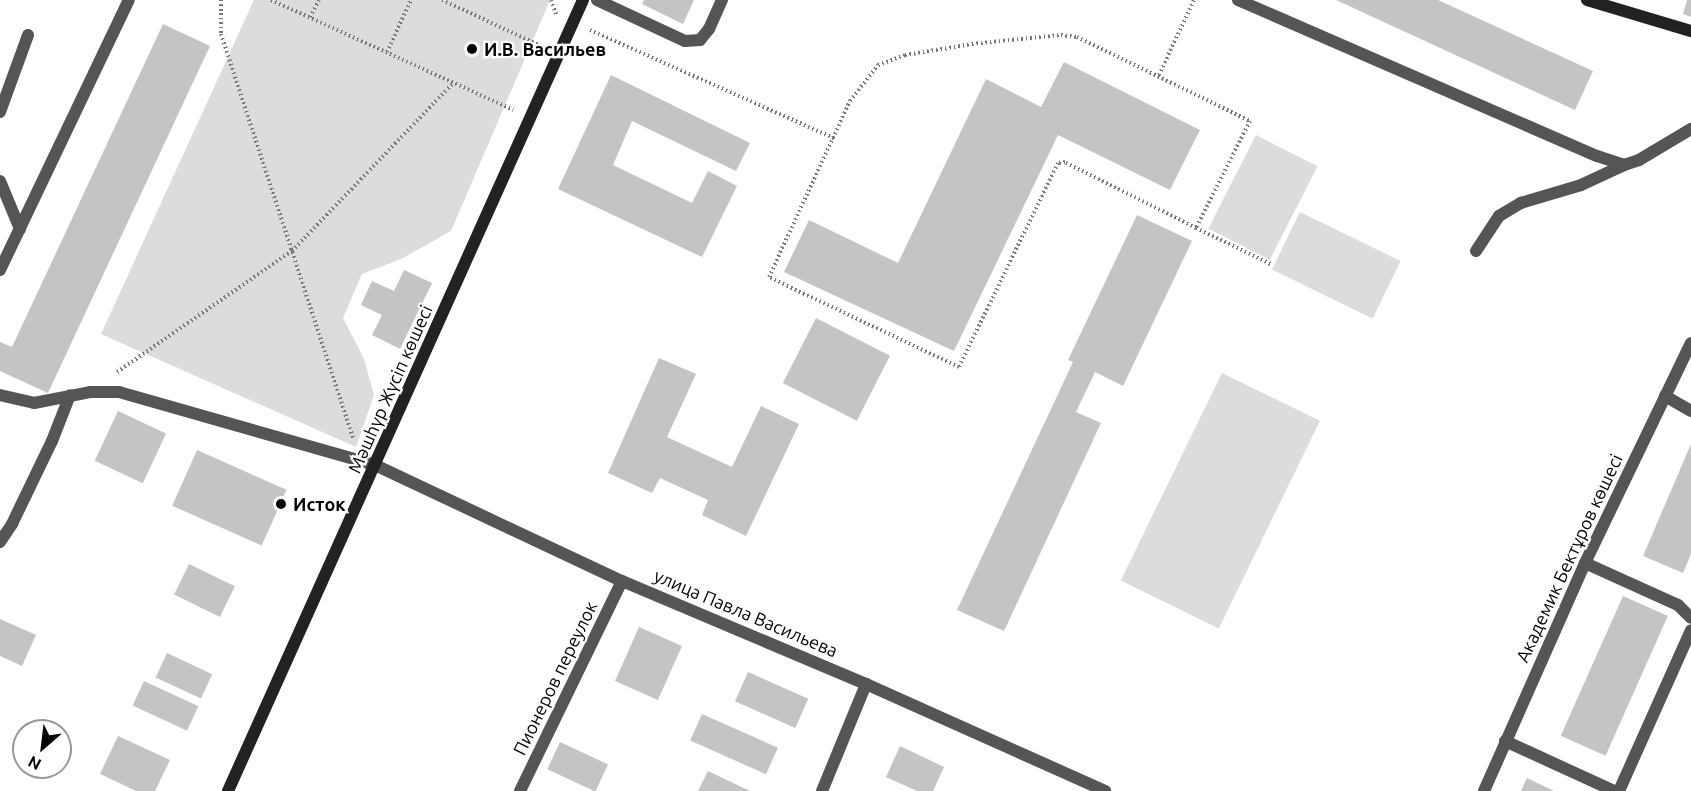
<!DOCTYPE html>
<html>
<head>
<meta charset="utf-8">
<style>
  body { margin:0 }
  #map { position:relative; width:1691px; height:791px; overflow:hidden; background:#fff; font-family:Ubuntu,sans-serif }
  div>[style] { position:absolute }
  .green>* { inset:0; background:#dcdcdc; transform-origin:0 0 }
  .building>* { inset:0; background:#c4c4c4; transform-origin:0 0 }
  .path>* { height:4px; margin-top:-2px; transform-origin:0; background:repeating-linear-gradient(90deg,#777 0 1.5px,transparent 0 4.5px) }
  .lane>* { height:12px; margin:-6px; padding:0 6px; transform-origin:6px; border-radius:6px; background:#555 }
  .street>* { height:12px; margin:-6px; padding:0 6px; transform-origin:6px; border-radius:6px; background:#555 }
  .secondary>* { height:12px; margin:-6px; padding:0 6px; transform-origin:6px; border-radius:6px; background:#222 }
  .dots>* { width:16px; height:16px; translate:-50% -50%; box-sizing:border-box; border:3px solid #fff; border-radius:50% }
  span { translate:-50% -50%; white-space:nowrap; text-align:center; line-height:1.15; -webkit-text-stroke:4.5px #fff; paint-order:stroke }
  .poi-label { font-size:18px; color:#000; font-weight:700 }
  .left { translate:0 -50%; text-align:left }
  .street-label { font-size:18px; color:#000 }
  .north { position:absolute; left:12px; top:719px; width:60px; height:60px; box-sizing:border-box; background:#fff; border:2px solid #999; border-radius:50%; rotate:208deg; font-size:16px; font-weight:700; line-height:24px; text-align:center; color:#000 }
  .north::after { content:''; display:block; margin:auto; width:21px; height:27px; background:#000; clip-path:polygon(50% 0,100% 100%,50% 72%,0 100%) }
</style>
</head>
<body>
<div id="map">
  <div class="green">
    <div style="clip-path:polygon(254px 0,550px 0,451px 231px,401px 259px,362px 274px,343px 318px,364px 359px,374px 395px,356px 447px,101px 334px)"></div>
    <div style="left:1256px;top:135px;width:69px;height:105px;rotate:27deg"></div>
    <div style="left:1300px;top:212px;width:112px;height:64px;rotate:26deg"></div>
    <div style="left:1222px;top:373px;width:109px;height:231px;rotate:26deg"></div>
  </div>
  <div class="building">
    <div style="clip-path:polygon(644px 0,694px 0,683px 24px,642px 4px)"></div>
    <div style="clip-path:polygon(1336px 0,1438px 0,1593px 71px,1575px 110px)"></div>
    <div style="clip-path:polygon(1687px 0,1691px 0,1691px 17px,1683px 14px)"></div>
    <div style="clip-path:polygon(163px 24px,210px 46px,48px 393px,0 371px,0 342px,12px 347px)"></div>
    <div style="clip-path:polygon(1064px 62px,1200px 130px,1170px 190px,1058px 135px,954px 351px,784px 272px,809px 220px,898px 263px,986px 79px,1041px 107px)"></div>
    <div style="clip-path:polygon(611px 75px,750px 143px,736px 171px,632px 121px,613px 165px,692px 203px,708px 171px,737px 186px,702px 257px,558px 189px)"></div>
    <div style="clip-path:polygon(1137px 215px,1192px 241px,1123px 386px,1095px 372px,1076px 412px,1101px 423px,1004px 631px,957px 610px,1073px 362px,1068px 360px)"></div>
    <div style="clip-path:polygon(404px 270px,432px 283px,400px 349px,372px 335px,382px 315px,361px 305px,372px 281px,394px 291px)"></div>
    <div style="left:816px;top:318px;width:83px;height:73px;rotate:27deg"></div>
    <div style="clip-path:polygon(659px 358px,696px 374px,667px 437px,732px 467px,761px 406px,799px 424px,746px 536px,702px 515px,708px 500px,660px 478px,652px 493px,608px 473px)"></div>
    <div style="left:118px;top:411px;width:53px;height:55px;rotate:25deg"></div>
    <div style="clip-path:polygon(1691px 444px,1691px 554px,1683px 573px,1643px 556px)"></div>
    <div style="left:197px;top:450px;width:98px;height:61px;rotate:24deg"></div>
    <div style="left:189px;top:564px;width:51px;height:34px;rotate:26deg"></div>
    <div style="left:1623px;top:596px;width:49px;height:153px;rotate:24deg"></div>
    <div style="clip-path:polygon(0 619px,36px 635px,22px 666px,0 656px)"></div>
    <div style="left:639px;top:627px;width:47px;height:59px;rotate:24deg"></div>
    <div style="left:167px;top:653px;width:50px;height:27px;rotate:25deg"></div>
    <div style="left:748px;top:672px;width:66px;height:32px;rotate:24deg"></div>
    <div style="left:144px;top:681px;width:60px;height:27px;rotate:25deg"></div>
    <div style="left:702px;top:714px;width:83px;height:29px;rotate:24deg"></div>
    <div style="clip-path:polygon(118px 736px,170px 760px,155px 791px,136px 791px,100px 774px)"></div>
    <div style="left:560px;top:742px;width:53px;height:30px;rotate:25deg"></div>
    <div style="clip-path:polygon(900px 746px,944px 767px,933px 791px,917px 791px,886px 777px)"></div>
    <div style="clip-path:polygon(708px 771px,750px 791px,698px 791px)"></div>
    <div style="clip-path:polygon(1527px 778px,1554px 791px,1521px 791px)"></div>
  </div>
  <div class="path">
    <div style="left:221px;top:0;width:34px;rotate:90deg"></div>
    <div style="left:221px;top:34px;width:427px;rotate:71.9deg"></div>
    <div style="left:271px;top:0;width:266px;rotate:24.4deg"></div>
    <div style="left:442px;top:0;width:109px;rotate:24.9deg"></div>
    <div style="left:551px;top:0;width:15px;rotate:70deg"></div>
    <div style="left:310px;top:17px;width:19px;rotate:-62deg"></div>
    <div style="left:590px;top:30px;width:267px;rotate:23.9deg"></div>
    <div style="left:1061px;top:35px;width:16px;rotate:7deg"></div>
    <div style="left:1077px;top:37px;width:192px;rotate:25.9deg"></div>
    <div style="left:1250px;top:121px;width:120px;rotate:116.8deg"></div>
    <div style="left:1196px;top:228px;width:147px;rotate:-153.3deg"></div>
    <div style="left:1065px;top:162px;width:7px;rotate:172deg"></div>
    <div style="left:1058px;top:163px;width:227px;rotate:115.9deg"></div>
    <div style="left:959px;top:367px;width:210px;rotate:-154.7deg"></div>
    <div style="left:769px;top:277px;width:194px;rotate:-65.3deg"></div>
    <div style="left:850px;top:101px;width:46px;rotate:-52.1deg"></div>
    <div style="left:878px;top:65px;width:29px;rotate:-20deg"></div>
    <div style="left:905px;top:55px;width:68px;rotate:-9.3deg"></div>
    <div style="left:972px;top:44px;width:89px;rotate:-5.8deg"></div>
    <div style="left:387px;top:52px;width:57px;rotate:-65.2deg"></div>
    <div style="left:1159px;top:75px;width:83px;rotate:-65deg"></div>
    <div style="left:1196px;top:228px;width:85px;rotate:25.7deg"></div>
    <div style="left:117px;top:372px;width:213px;rotate:-34.7deg"></div>
    <div style="left:292px;top:251px;width:231px;rotate:-46.2deg"></div>
  </div>
  <div class="lane">
    <div style="left:597px;top:0;width:97px;rotate:25deg"></div>
    <div style="left:685px;top:41px;width:15px;rotate:-4deg"></div>
    <div style="left:700px;top:40px;width:14px;rotate:-51deg"></div>
    <div style="left:709px;top:29px;width:32px;rotate:-66deg"></div>
    <div style="left:1238px;top:0;width:391px;rotate:23.5deg"></div>
    <div style="left:1597px;top:156px;width:28px;rotate:18deg"></div>
    <div style="left:1624px;top:165px;width:16px;rotate:-18deg"></div>
    <div style="left:1639px;top:160px;width:61px;rotate:-30.8deg"></div>
    <div style="left:0;top:112px;width:82px;rotate:-70deg"></div>
    <div style="left:0;top:181px;width:52px;rotate:67.4deg"></div>
    <div style="left:1476px;top:251px;width:42px;rotate:-56.7deg"></div>
    <div style="left:1499px;top:216px;width:26px;rotate:-31deg"></div>
    <div style="left:1521px;top:203px;width:63px;rotate:-16.7deg"></div>
    <div style="left:1581px;top:185px;width:47px;rotate:-24.9deg"></div>
    <div style="left:0;top:270px;width:299px;rotate:-64.5deg"></div>
    <div style="left:1665px;top:396px;width:30px;rotate:30deg"></div>
    <div style="left:1585px;top:563px;width:102px;rotate:24.3deg"></div>
    <div style="left:1678px;top:605px;width:18px;rotate:45deg"></div>
    <div style="left:1505px;top:741px;width:120px;rotate:24.6deg"></div>
    <div style="left:1619px;top:791px;width:176px;rotate:-65.9deg"></div>
  </div>
  <div class="street">
    <div style="left:0;top:395px;width:35px;rotate:13deg"></div>
    <div style="left:34px;top:403px;width:57px;rotate:-11.1deg"></div>
    <div style="left:90px;top:392px;width:29px"></div>
    <div style="left:119px;top:392px;width:266px;rotate:15.9deg"></div>
    <div style="left:375px;top:465px;width:273px;rotate:25.2deg"></div>
    <div style="left:622px;top:581px;width:265px;rotate:22.9deg"></div>
    <div style="left:866px;top:684px;width:262px;rotate:24.1deg"></div>
    <div style="left:0;top:542px;width:22px;rotate:-56deg"></div>
    <div style="left:12px;top:524px;width:92px;rotate:-64.3deg"></div>
    <div style="left:52px;top:441px;width:49px;rotate:-68.6deg"></div>
    <div style="left:520px;top:791px;width:233px;rotate:-64.1deg"></div>
    <div style="left:822px;top:791px;width:116px;rotate:-67.6deg"></div>
    <div style="left:1484px;top:791px;width:249px;rotate:-66.1deg"></div>
    <div style="left:1585px;top:563px;width:244px;rotate:-64.3deg"></div>
  </div>
  <div class="secondary">
    <div style="left:1587px;top:0;width:109px;rotate:16.6deg"></div>
    <div style="left:228px;top:791px;width:867px;rotate:-65.83deg"></div>
  </div>
  <div class="dots">
    <div style="left:472px;top:49px;background:#000"></div>
    <div style="left:281px;top:504px;background:#000"></div>
  </div>
  <div class="poi-label">
    <span class="left" style="left:484px;top:49px">И.В. Васильев</span>
    <span class="left" style="left:293px;top:504px">Исток</span>
  </div>
  <div class="street-label">
    <span style="left:390px;top:389px;rotate:-66deg">Мәшһүр Жүсіп көшесі</span>
    <span style="left:1569px;top:558px;rotate:-65deg">Академик Бектұров көшесі</span>
    <span style="left:746px;top:613px;rotate:23deg">улица Павла Васильева</span>
    <span style="left:555px;top:678px;rotate:-64deg">Пионеров переулок</span>
  </div>
  <div class="north">N</div>
</div>
</body>
</html>
